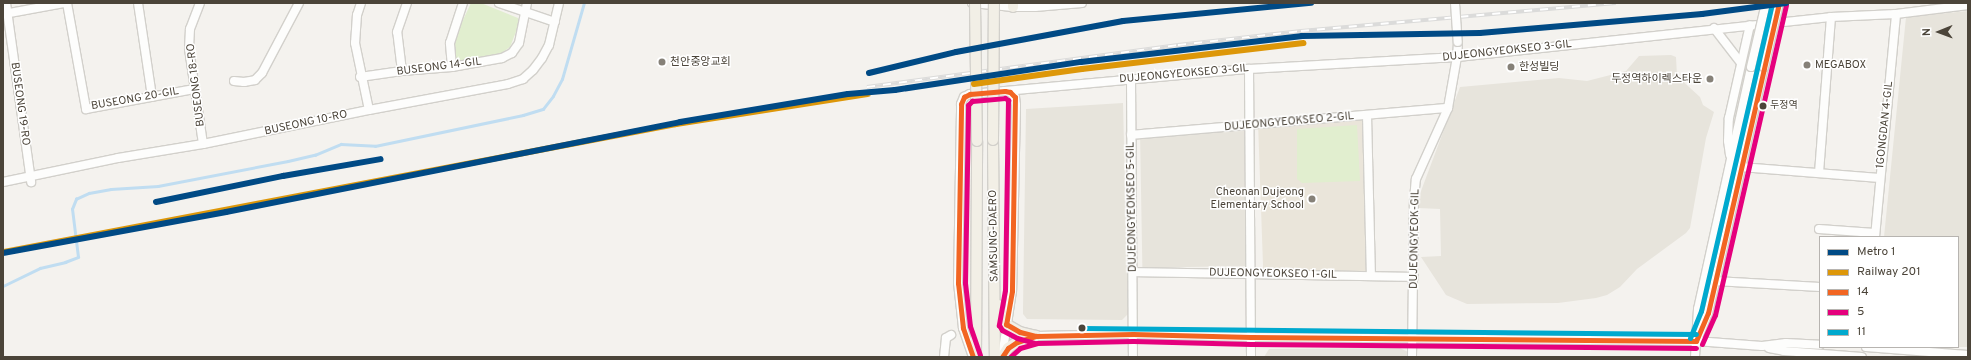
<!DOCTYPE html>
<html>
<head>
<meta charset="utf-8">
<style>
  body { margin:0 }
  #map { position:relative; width:1971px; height:360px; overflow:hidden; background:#f4f2ee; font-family:Overpass,"Noto Sans KR",sans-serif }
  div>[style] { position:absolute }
  .residential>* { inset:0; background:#e7e4dc; transform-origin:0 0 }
  .education>* { inset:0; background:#eae5da; transform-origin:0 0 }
  .green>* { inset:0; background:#e1eecf }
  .stream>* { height:2.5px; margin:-1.25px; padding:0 1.25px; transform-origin:1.25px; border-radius:1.25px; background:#c0ddf1 }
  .roads { filter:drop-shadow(1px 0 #d2d0cb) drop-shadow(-1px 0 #d2d0cb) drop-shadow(0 1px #d2d0cb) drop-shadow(0 -1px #d2d0cb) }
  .minor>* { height:8px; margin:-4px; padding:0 4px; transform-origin:4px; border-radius:4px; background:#fdfdfc }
  .major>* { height:10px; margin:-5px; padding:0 5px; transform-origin:5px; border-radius:5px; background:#f2efe6 }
  .rail>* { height:4px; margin-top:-2px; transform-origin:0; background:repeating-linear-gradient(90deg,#fff 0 8px,#dbdbda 0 16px); box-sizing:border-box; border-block:1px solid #dbdbda }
  .bridges { filter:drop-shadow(1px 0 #d2d0cb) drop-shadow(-1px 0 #d2d0cb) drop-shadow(0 1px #d2d0cb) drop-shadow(0 -1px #d2d0cb) }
  .minor-bridge>* { height:8px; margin:-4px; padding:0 4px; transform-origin:4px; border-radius:4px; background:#fdfdfc }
  .major-bridge>* { height:10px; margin:-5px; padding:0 5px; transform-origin:5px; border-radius:5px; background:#f2efe6 }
  .bus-1>* { height:5px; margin:-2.5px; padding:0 2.5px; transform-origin:2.5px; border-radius:2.5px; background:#f26522 }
  .bus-2>* { height:5px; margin:-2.5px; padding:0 2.5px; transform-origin:2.5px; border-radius:2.5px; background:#e5007d }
  .bus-3>* { height:5px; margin:-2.5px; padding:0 2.5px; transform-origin:2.5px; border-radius:2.5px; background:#00a9ce }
  .rail-1>* { height:6px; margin:-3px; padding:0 3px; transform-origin:3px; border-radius:3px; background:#dd9709 }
  .metro-1>* { height:6px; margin:-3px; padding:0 3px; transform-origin:3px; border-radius:3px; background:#004a85 }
  .dots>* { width:11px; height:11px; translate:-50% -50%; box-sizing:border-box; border:2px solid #fff; border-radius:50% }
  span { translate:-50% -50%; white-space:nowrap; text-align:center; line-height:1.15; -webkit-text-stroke:3px #fff; paint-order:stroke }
  .bus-label { font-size:10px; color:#4b4439 }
  .left { translate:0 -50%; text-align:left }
  .street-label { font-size:11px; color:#4b4439 }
  .poi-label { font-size:11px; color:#4b4439 }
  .right { translate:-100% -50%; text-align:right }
  .frame { position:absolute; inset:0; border:4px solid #4b4439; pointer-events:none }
  .legend { position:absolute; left:1819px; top:236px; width:140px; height:112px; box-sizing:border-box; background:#fff; border:1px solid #b7b4b0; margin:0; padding:5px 7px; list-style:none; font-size:12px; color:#4b4439 }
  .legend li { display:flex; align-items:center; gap:8px; height:20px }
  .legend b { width:20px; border:1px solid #b7b4b0 }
  .north { position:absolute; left:1919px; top:12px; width:40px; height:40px; -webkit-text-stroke:3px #fff; paint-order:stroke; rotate:269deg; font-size:11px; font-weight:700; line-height:16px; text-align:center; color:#4b4439 }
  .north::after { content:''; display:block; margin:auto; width:14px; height:18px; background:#4b4439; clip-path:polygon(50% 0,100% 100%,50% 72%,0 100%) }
</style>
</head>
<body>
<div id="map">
  <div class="residential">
    <div style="clip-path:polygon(1968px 11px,1968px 347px,1958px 347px,1958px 237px,1884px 237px,1906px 17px)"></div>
    <div style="clip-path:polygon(1671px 55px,1676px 57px,1677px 76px,1700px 97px,1703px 105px,1714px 112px,1706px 138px,1690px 228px,1686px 233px,1637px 269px,1620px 287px,1607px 295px,1596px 298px,1558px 303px,1467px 304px,1446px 295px,1421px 257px,1441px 256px,1440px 209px,1418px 208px,1418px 199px,1460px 87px,1559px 78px,1587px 81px,1626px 71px,1639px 56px)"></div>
    <div style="clip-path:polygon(1123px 103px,1128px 314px,1122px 320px,1027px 319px,1023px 314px,1023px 309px,1026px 109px)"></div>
    <div style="left:1247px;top:131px;width:135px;height:107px;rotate:89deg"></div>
    <div style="clip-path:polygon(1400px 348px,1408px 352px,1408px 357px,1264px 357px,1269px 349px)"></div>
  </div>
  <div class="education">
    <div style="left:1362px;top:120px;width:151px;height:104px;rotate:88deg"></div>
  </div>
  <div class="green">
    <div style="clip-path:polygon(471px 3px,481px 3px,518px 18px,519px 24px,510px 47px,496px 57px,458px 62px,455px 61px,454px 39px)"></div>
    <div style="clip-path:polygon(1357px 125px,1360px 181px,1302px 183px,1297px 179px,1297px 129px)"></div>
  </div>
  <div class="stream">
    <div style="left:3px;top:286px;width:41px;rotate:-25.9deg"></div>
    <div style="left:40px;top:268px;width:26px;rotate:-13deg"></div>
    <div style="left:65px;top:262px;width:14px;rotate:-21deg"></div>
    <div style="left:78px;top:257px;width:48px;rotate:-97.1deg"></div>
    <div style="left:72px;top:209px;width:11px;rotate:-68deg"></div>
    <div style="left:76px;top:199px;width:14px;rotate:-25deg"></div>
    <div style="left:89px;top:193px;width:22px;rotate:-10deg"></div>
    <div style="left:111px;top:189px;width:47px;rotate:-3.7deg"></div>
    <div style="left:158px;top:186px;width:132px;rotate:-10.9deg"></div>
    <div style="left:288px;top:161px;width:28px;rotate:-13deg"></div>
    <div style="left:315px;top:155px;width:28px;rotate:-23deg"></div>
    <div style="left:341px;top:144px;width:34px;rotate:3deg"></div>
    <div style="left:375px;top:146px;width:151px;rotate:-11.8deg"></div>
    <div style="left:523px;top:115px;width:21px;rotate:-17deg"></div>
    <div style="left:543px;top:109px;width:16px;rotate:-52deg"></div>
    <div style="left:553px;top:96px;width:19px;rotate:-62deg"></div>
    <div style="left:562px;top:79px;width:79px;rotate:-73.9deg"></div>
  </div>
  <div class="roads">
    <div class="minor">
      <div style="left:6px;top:3px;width:181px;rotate:82deg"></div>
      <div style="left:67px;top:3px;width:108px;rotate:79.8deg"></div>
      <div style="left:86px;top:109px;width:110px;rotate:-10.5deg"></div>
      <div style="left:138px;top:3px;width:95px;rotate:81.5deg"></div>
      <div style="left:200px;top:3px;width:28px;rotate:111deg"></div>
      <div style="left:190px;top:29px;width:20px;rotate:93deg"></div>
      <div style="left:189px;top:49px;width:96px;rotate:81.6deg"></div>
      <div style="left:361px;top:3px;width:13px;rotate:108deg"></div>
      <div style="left:357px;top:15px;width:28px;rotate:94deg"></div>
      <div style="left:355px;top:43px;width:68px;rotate:78.2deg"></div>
      <div style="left:499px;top:3px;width:59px;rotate:18.7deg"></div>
      <div style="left:972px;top:3px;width:41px;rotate:5.6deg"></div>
      <div style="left:1013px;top:7px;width:22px"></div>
      <div style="left:1035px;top:7px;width:47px;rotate:-4.9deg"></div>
      <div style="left:4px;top:14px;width:61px;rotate:-10.4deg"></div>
      <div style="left:1831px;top:17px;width:65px;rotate:-2.6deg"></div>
      <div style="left:1896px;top:14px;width:73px;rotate:-7.1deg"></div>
      <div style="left:1714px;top:28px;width:44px;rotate:52.4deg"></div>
      <div style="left:452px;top:67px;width:24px;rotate:-95deg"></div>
      <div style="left:450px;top:43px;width:42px;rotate:-72deg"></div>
      <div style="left:1249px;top:69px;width:288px;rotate:89.6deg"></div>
      <div style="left:402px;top:71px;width:39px;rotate:-97deg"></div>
      <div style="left:397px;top:32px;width:31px;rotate:-71deg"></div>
      <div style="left:360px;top:77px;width:42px;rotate:-8.1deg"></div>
      <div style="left:402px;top:71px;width:50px;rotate:-4.6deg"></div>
      <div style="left:452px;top:67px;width:51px;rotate:-10.2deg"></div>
      <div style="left:502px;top:58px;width:11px;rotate:-27deg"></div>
      <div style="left:512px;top:53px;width:12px;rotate:-55deg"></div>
      <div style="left:519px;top:43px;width:41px;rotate:-78.7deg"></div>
      <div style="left:1131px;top:79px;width:278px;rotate:89.6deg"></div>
      <div style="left:234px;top:81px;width:10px;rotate:6deg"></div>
      <div style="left:244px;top:82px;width:11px;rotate:-10deg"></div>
      <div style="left:255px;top:80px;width:10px;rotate:-45deg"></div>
      <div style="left:262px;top:73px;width:79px;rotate:-62.1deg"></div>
      <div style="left:1005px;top:91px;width:245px;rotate:-5.2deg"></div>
      <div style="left:1249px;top:69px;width:208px;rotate:-3.3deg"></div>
      <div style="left:1457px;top:57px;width:376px;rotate:-6.1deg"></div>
      <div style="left:1831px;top:17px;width:156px;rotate:94.4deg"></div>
      <div style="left:1367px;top:115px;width:161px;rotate:88.6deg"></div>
      <div style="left:1131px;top:135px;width:318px;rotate:-4.9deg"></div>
      <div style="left:1730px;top:155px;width:14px;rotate:-98deg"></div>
      <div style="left:1728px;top:141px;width:23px;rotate:-88deg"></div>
      <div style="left:1729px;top:118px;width:95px;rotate:-77.3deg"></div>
      <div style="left:1741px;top:167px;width:139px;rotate:4.5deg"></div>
      <div style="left:3px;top:182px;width:117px;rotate:-11.8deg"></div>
      <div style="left:118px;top:158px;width:86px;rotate:-9.4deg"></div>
      <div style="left:203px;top:144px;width:169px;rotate:-11.6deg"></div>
      <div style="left:369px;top:110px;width:141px;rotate:-10.6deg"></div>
      <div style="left:508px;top:84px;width:16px;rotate:-18deg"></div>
      <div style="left:523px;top:79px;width:13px;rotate:-42deg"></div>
      <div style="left:533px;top:70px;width:15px;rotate:-53deg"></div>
      <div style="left:542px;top:58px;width:15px;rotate:-62deg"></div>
      <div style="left:549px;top:45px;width:43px;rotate:-76.6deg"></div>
      <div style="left:1819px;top:229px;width:56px;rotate:4.1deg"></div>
      <div style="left:1875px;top:237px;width:224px;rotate:-84.6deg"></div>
      <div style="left:1133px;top:272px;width:281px;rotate:1deg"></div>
      <div style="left:1715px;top:281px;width:105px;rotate:3.3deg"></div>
      <div style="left:1699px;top:335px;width:24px;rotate:-68deg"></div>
      <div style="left:1708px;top:313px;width:252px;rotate:-77.2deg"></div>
      <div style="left:1036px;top:336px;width:97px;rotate:-1.2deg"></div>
      <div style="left:1133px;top:334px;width:118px;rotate:1.5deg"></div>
      <div style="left:1251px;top:337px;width:445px;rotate:0.5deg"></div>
      <div style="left:1696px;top:341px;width:66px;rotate:4.3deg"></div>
      <div style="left:1762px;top:346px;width:24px;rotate:-7deg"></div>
      <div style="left:1786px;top:343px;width:34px;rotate:3deg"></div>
      <div style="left:1866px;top:347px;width:102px;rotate:4.5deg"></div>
      <div style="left:1769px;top:348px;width:15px;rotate:11deg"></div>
      <div style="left:1784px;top:351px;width:78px;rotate:4.4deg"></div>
      <div style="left:944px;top:357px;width:19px;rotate:-84deg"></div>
      <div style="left:946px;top:338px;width:6px;rotate:-31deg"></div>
      <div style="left:973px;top:357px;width:31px;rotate:-109deg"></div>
      <div style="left:963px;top:328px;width:45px;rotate:-96.3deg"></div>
      <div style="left:958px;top:283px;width:179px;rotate:-89deg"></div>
      <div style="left:961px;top:104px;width:8px;rotate:-67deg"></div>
      <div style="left:964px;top:97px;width:7px;rotate:-27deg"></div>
      <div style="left:970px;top:94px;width:35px;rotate:-5deg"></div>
      <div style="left:1005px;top:91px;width:5px;rotate:11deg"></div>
      <div style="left:1010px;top:92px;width:7px;rotate:45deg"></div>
      <div style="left:1015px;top:97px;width:8px;rotate:83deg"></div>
      <div style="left:1016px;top:105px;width:186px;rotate:91.2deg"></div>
      <div style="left:1012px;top:291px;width:66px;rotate:98.7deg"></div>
      <div style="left:1412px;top:357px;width:157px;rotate:-89.3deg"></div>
      <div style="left:1414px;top:200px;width:21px;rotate:-85deg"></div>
      <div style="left:1416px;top:179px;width:78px;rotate:-65.7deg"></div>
      <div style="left:1448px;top:108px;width:52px;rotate:-80deg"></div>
      <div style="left:1457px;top:57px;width:15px;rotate:-86deg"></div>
      <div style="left:1695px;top:357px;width:48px;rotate:-86.4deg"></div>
      <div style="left:1698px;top:309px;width:248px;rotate:-77.6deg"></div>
    </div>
    <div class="major">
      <div style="left:1013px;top:3px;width:4px;rotate:90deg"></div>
      <div style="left:993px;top:140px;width:217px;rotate:89.5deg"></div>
      <div style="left:998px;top:305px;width:21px;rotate:67deg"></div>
      <div style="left:1006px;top:324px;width:16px;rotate:30deg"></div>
      <div style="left:1020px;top:332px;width:16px;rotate:14deg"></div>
      <div style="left:976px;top:357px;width:216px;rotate:-89.7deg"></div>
      <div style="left:1002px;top:357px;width:11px;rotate:-56deg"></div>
      <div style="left:1008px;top:348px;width:11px;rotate:-34deg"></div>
      <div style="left:1017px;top:342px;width:20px;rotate:-18deg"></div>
    </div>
  </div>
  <div class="rail">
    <div style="left:867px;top:87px;width:314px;rotate:-7.7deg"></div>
    <div style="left:1178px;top:45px;width:124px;rotate:-6.5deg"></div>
    <div style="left:1301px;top:31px;width:316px;rotate:-5.1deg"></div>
  </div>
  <div class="bridges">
    <div class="minor-bridge">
      <div style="left:1455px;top:3px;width:39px;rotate:86deg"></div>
      <div style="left:1751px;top:67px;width:66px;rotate:-76.8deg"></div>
      <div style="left:1764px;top:67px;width:66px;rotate:-76.8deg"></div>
    </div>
    <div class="major-bridge">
      <div style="left:975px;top:3px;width:138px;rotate:89.2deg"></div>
      <div style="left:993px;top:140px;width:137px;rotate:-89.6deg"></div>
    </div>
  </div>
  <div class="bus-1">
    <div style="left:1696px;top:341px;width:30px;rotate:-67deg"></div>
    <div style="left:1708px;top:313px;width:318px;rotate:-77.1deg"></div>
    <div style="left:973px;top:357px;width:31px;rotate:-109deg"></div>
    <div style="left:963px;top:328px;width:45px;rotate:-96.3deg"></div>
    <div style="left:958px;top:283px;width:179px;rotate:-89deg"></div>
    <div style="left:961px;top:104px;width:8px;rotate:-67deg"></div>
    <div style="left:964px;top:97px;width:7px;rotate:-27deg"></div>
    <div style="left:970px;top:94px;width:35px;rotate:-5deg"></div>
    <div style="left:1005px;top:91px;width:5px;rotate:11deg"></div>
    <div style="left:1010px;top:92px;width:7px;rotate:45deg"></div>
    <div style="left:1015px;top:97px;width:194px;rotate:90.9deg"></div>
    <div style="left:1012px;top:291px;width:34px;rotate:100deg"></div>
    <div style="left:1006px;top:324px;width:16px;rotate:30deg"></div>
    <div style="left:1020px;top:332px;width:16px;rotate:14deg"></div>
    <div style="left:1002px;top:357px;width:11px;rotate:-56deg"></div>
    <div style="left:1008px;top:348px;width:11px;rotate:-34deg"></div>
    <div style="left:1017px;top:342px;width:20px;rotate:-18deg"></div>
    <div style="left:1036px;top:336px;width:97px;rotate:-1.2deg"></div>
    <div style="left:1133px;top:334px;width:118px;rotate:1.5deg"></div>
    <div style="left:1251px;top:337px;width:445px;rotate:0.5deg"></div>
  </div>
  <div class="bus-2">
    <div style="left:1702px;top:344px;width:32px;rotate:-66deg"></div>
    <div style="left:1715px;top:315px;width:318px;rotate:-77.1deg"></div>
    <div style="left:980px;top:355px;width:31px;rotate:-109deg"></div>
    <div style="left:970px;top:326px;width:43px;rotate:-96.6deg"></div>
    <div style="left:965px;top:283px;width:178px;rotate:-89deg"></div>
    <div style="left:968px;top:105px;width:6px;rotate:-45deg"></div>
    <div style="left:972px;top:101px;width:33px;rotate:-5deg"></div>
    <div style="left:1005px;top:98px;width:4px;rotate:34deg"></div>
    <div style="left:1008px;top:100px;width:190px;rotate:90.9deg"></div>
    <div style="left:1005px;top:290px;width:36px;rotate:100deg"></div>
    <div style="left:999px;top:325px;width:6px;rotate:59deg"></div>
    <div style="left:1002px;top:330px;width:17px;rotate:28deg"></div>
    <div style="left:1017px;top:338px;width:18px;rotate:16deg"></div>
    <div style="left:1010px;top:357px;width:13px;rotate:-42deg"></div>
    <div style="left:1020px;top:348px;width:18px;rotate:-16deg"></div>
    <div style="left:1037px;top:343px;width:96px;rotate:-1.2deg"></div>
    <div style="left:1133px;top:341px;width:118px;rotate:1.5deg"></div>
    <div style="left:1251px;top:344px;width:445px;rotate:0.5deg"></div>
  </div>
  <div class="bus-3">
    <div style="left:1082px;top:328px;width:614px;rotate:0.56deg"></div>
    <div style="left:1690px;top:338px;width:29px;rotate:-68deg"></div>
    <div style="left:1701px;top:311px;width:316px;rotate:-77deg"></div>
  </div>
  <div class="rail-1">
    <div style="left:974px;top:84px;width:109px;rotate:-7.9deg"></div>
    <div style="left:1082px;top:69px;width:223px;rotate:-6.7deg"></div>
    <div style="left:4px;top:252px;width:684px;rotate:-10.78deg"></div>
    <div style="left:676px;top:124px;width:194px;rotate:-8.9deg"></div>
  </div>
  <div class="metro-1">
    <div style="left:869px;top:73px;width:89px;rotate:-13.6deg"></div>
    <div style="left:956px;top:52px;width:170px;rotate:-10.5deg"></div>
    <div style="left:1123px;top:21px;width:189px;rotate:-5.5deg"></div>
    <div style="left:156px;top:202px;width:130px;rotate:-11.6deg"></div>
    <div style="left:283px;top:176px;width:99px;rotate:-9.8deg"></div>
    <div style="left:3px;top:253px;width:227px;rotate:-10.4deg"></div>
    <div style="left:226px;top:212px;width:463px;rotate:-11.2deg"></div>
    <div style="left:680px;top:122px;width:170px;rotate:-9.5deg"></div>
    <div style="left:848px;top:94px;width:47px;rotate:-4.9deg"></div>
    <div style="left:895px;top:90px;width:188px;rotate:-8.6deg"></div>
    <div style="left:1081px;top:62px;width:223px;rotate:-6.7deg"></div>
    <div style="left:1302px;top:36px;width:178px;rotate:-1deg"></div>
    <div style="left:1480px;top:33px;width:223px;rotate:-4.9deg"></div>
    <div style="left:1702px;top:14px;width:85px;rotate:-7.5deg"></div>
  </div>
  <div class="dots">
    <div style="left:662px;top:62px;background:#868178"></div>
    <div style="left:1807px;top:65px;background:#868178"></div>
    <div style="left:1511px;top:67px;background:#868178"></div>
    <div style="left:1710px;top:79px;background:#868178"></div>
    <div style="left:1763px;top:106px;background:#4b4439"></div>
    <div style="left:1312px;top:199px;background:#868178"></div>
    <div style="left:1082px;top:328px;background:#4b4439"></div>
  </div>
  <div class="bus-label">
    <span class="left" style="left:1770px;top:106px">두정역</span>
  </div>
  <div class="street-label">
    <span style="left:1507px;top:51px;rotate:-6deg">DUJEONGYEOKSEO 3-GIL</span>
    <span style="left:439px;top:67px;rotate:-7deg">BUSEONG 14-GIL</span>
    <span style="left:1184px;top:74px;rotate:-5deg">DUJEONGYEOKSEO 3-GIL</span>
    <span style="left:196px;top:85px;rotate:-97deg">BUSEONG 18-RO</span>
    <span style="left:135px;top:99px;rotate:-10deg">BUSEONG 20-GIL</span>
    <span style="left:20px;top:104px;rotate:82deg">BUSEONG 19-RO</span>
    <span style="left:1289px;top:122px;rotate:-5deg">DUJEONGYEOKSEO 2-GIL</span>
    <span style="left:306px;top:123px;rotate:-12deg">BUSEONG 10-RO</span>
    <span style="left:1885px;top:125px;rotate:-84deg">1GONGDAN 4-GIL</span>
    <span style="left:1132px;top:207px;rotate:-91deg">DUJEONGYEOKSEO 5-GIL</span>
    <span style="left:994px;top:236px;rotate:-91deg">SAMSUNG-DAERO</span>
    <span style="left:1415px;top:239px;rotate:-89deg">DUJEONGYEOK-GIL</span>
    <span style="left:1273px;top:274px;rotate:1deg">DUJEONGYEOKSEO 1-GIL</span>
  </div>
  <div class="poi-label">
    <span class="left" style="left:670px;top:62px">천안중앙교회</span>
    <span class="left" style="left:1815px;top:65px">MEGABOX</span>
    <span class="left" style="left:1519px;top:67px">한성빌딩</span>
    <span class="right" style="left:1702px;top:79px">두정역하이렉스타운</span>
    <span class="right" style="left:1304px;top:199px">Cheonan Dujeong<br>Elementary School</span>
  </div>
  <div class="frame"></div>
  <ul class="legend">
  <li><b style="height:5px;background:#004a85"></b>Metro 1</li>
  <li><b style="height:5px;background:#dd9709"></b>Railway 201</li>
  <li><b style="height:5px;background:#f26522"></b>14</li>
  <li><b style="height:5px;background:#e5007d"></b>5</li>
  <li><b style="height:5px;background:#00a9ce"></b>11</li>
  </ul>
  <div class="north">N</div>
</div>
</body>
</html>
